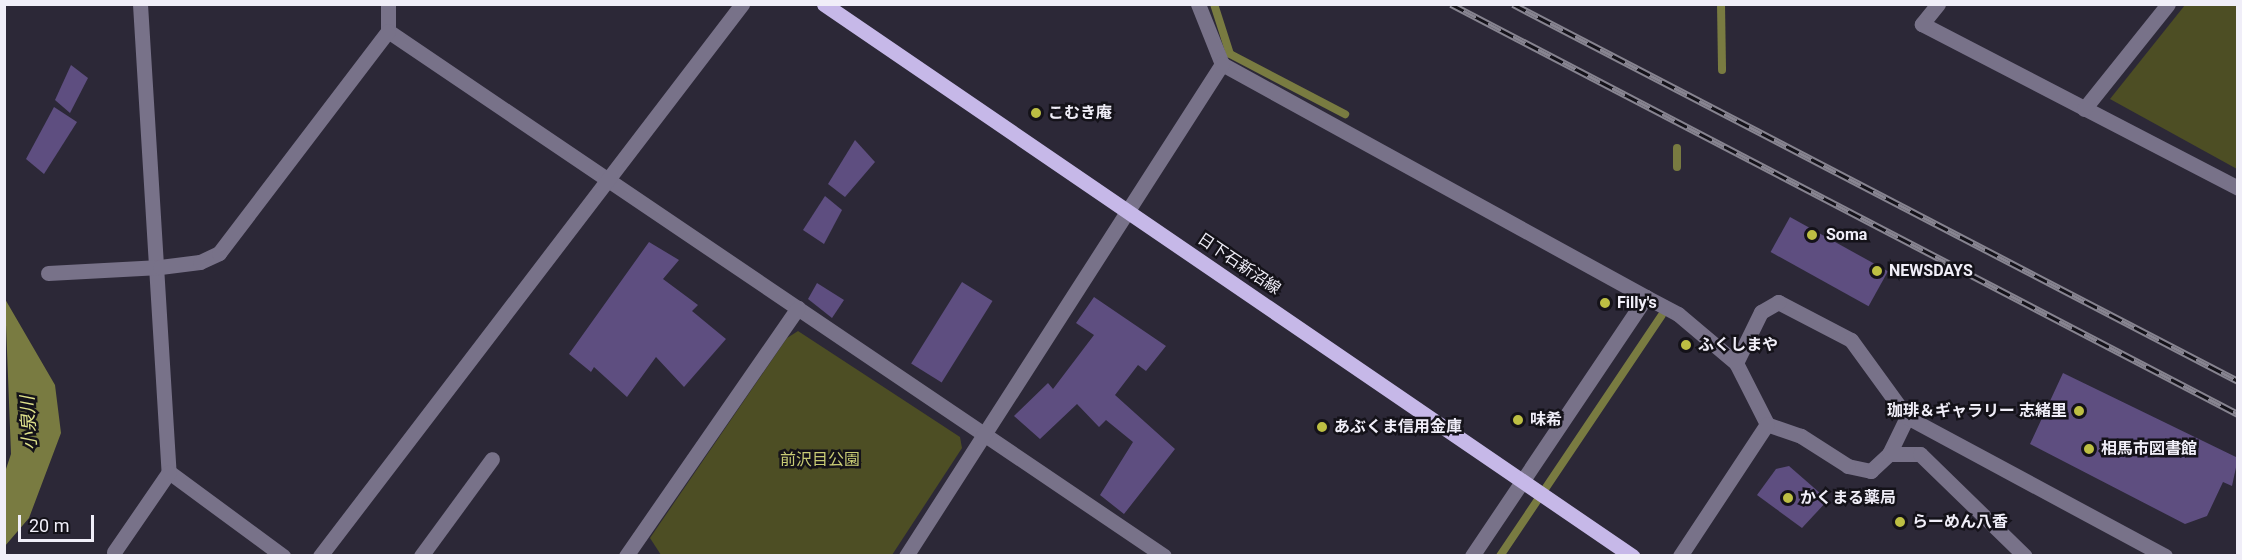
<!DOCTYPE html>
<html>
<head>
<meta charset="utf-8">
<style>
  body { margin:0 }
  #map { position:relative; width:2242px; height:560px; overflow:hidden; background:#2c2837; font-family:Roboto,"Noto Sans JP",sans-serif }
  div>[style] { position:absolute }
  .green>* { inset:0; background:#4d4e24 }
  .water>* { inset:0; background:#797b41 }
  .stream>* { height:8px; margin:-4px; padding:0 4px; transform-origin:4px; border-radius:4px; background:#797b41 }
  .building>* { inset:0; background:#5e4e80; transform-origin:0 0 }
  .minor>* { height:15px; margin:-7.5px; padding:0 7.5px; transform-origin:7.5px; border-radius:7.5px; background:#787289 }
  .major>* { height:15px; margin:-7.5px; padding:0 7.5px; transform-origin:7.5px; border-radius:7.5px; background:#c6b8e8 }
  .rail>* { height:7px; margin-top:-3.5px; transform-origin:0; background:repeating-linear-gradient(90deg,#141219 0 14px,#878490 0 28px); box-sizing:border-box; border-block:2px solid #878490 }
  .dots>* { width:16px; height:16px; translate:-50% -50%; box-sizing:border-box; border:3px solid #141219; border-radius:50% }
  span { translate:-50% -50%; white-space:nowrap; text-align:center; line-height:1.15; -webkit-text-stroke:5px #141219; paint-order:stroke }
  .poi-label { font-size:16px; color:#f0eef8; font-weight:700 }
  .left { translate:0 -50%; text-align:left }
  .right { translate:-100% -50%; text-align:right }
  .street-label { font-size:16px; color:#f0eef8 }
  .park-label { font-size:16px; color:#c9cc75 }
  .water-label { font-size:18px; color:#e1e38c; font-style:italic }
  .frame { position:absolute; inset:0; border:6px solid #f0eef8; pointer-events:none }
  .scale { position:absolute; left:18px; top:515px; width:76px; height:27px; box-sizing:border-box; border:3px solid #f0eef8; border-top:0; padding-left:8px; font-size:18px; line-height:21px; white-space:nowrap; color:#f0eef8; -webkit-text-stroke:4px #141219; paint-order:stroke }
</style>
</head>
<body>
<div id="map">
  <div class="green">
    <div style="clip-path:polygon(2185px 5px,2237px 5px,2237px 169px,2110px 99px)"></div>
    <div style="clip-path:polygon(798px 331px,960px 437px,962px 448px,892px 555px,661px 555px,650px 538px,787px 338px)"></div>
  </div>
  <div class="water">
    <div style="clip-path:polygon(5px 299px,55px 385px,61px 433px,29px 518px,5px 546px,5px 472px,11px 454px)"></div>
  </div>
  <div class="stream">
    <div style="left:1214px;top:4px;width:52px;rotate:72.3deg"></div>
    <div style="left:1230px;top:54px;width:130px;rotate:27.6deg"></div>
    <div style="left:1721px;top:4px;width:66px;rotate:89.1deg"></div>
    <div style="left:1677px;top:167px;width:19px;rotate:-90deg"></div>
    <div style="left:1500px;top:556px;width:290px;rotate:-56.1deg"></div>
  </div>
  <div class="building">
    <div style="clip-path:polygon(71px 65px,88px 78px,70px 113px,55px 100px)"></div>
    <div style="clip-path:polygon(54px 107px,77px 122px,44px 174px,26px 159px)"></div>
    <div style="clip-path:polygon(855px 140px,875px 162px,845px 197px,828px 184px)"></div>
    <div style="clip-path:polygon(825px 196px,842px 210px,824px 244px,803px 230px)"></div>
    <div style="left:1790px;top:217px;width:112px;height:40px;rotate:29deg"></div>
    <div style="clip-path:polygon(649px 242px,679px 260px,663px 279px,698px 305px,692px 311px,726px 339px,684px 387px,656px 357px,627px 397px,594px 367px,591px 372px,569px 354px)"></div>
    <div style="left:962px;top:282px;width:36px;height:96px;rotate:32deg"></div>
    <div style="clip-path:polygon(817px 283px,844px 300px,832px 318px,808px 299px)"></div>
    <div style="clip-path:polygon(1094px 297px,1166px 346px,1146px 371px,1138px 365px,1115px 395px,1175px 449px,1124px 514px,1100px 495px,1133px 442px,1106px 420px,1099px 427px,1077px 404px,1040px 439px,1014px 416px,1048px 383px,1053px 389px,1094px 335px,1076px 323px)"></div>
    <div style="clip-path:polygon(2063px 373px,2238px 458px,2232px 486px,2223px 482px,2207px 516px,2185px 524px,2030px 444px)"></div>
    <div style="clip-path:polygon(1789px 466px,1828px 500px,1802px 528px,1757px 495px,1776px 469px)"></div>
  </div>
  <div class="minor">
    <div style="left:140px;top:4px;width:469px;rotate:86.5deg"></div>
    <div style="left:169px;top:472px;width:142px;rotate:36.4deg"></div>
    <div style="left:388px;top:4px;width:27px;rotate:90deg"></div>
    <div style="left:388px;top:31px;width:937px;rotate:34.08deg"></div>
    <div style="left:1198px;top:4px;width:65px;rotate:68.2deg"></div>
    <div style="left:1222px;top:64px;width:484px;rotate:28.8deg"></div>
    <div style="left:1646px;top:297px;width:312px;rotate:123.9deg"></div>
    <div style="left:1938px;top:4px;width:26px;rotate:129deg"></div>
    <div style="left:1922px;top:24px;width:356px;rotate:27.4deg"></div>
    <div style="left:2084px;top:109px;width:134px;rotate:-51.3deg"></div>
    <div style="left:48px;top:273px;width:112px;rotate:-3.1deg"></div>
    <div style="left:160px;top:267px;width:40px;rotate:-7.1deg"></div>
    <div style="left:200px;top:262px;width:21px;rotate:-25deg"></div>
    <div style="left:219px;top:253px;width:279px;rotate:-52.7deg"></div>
    <div style="left:1646px;top:297px;width:36px;rotate:28deg"></div>
    <div style="left:1678px;top:314px;width:76px;rotate:40.2deg"></div>
    <div style="left:1778px;top:302px;width:82px;rotate:27.5deg"></div>
    <div style="left:1851px;top:340px;width:95px;rotate:54deg"></div>
    <div style="left:1907px;top:417px;width:41px;rotate:115.9deg"></div>
    <div style="left:1889px;top:454px;width:25px;rotate:137deg"></div>
    <div style="left:1871px;top:471px;width:24px;rotate:-168deg"></div>
    <div style="left:1848px;top:466px;width:56px;rotate:-147.4deg"></div>
    <div style="left:1801px;top:436px;width:36px;rotate:-161deg"></div>
    <div style="left:1767px;top:424px;width:68px;rotate:-116.9deg"></div>
    <div style="left:1736px;top:363px;width:57px;rotate:-63.9deg"></div>
    <div style="left:1761px;top:312px;width:20px;rotate:-30deg"></div>
    <div style="left:1907px;top:417px;width:293px;rotate:28.3deg"></div>
    <div style="left:1889px;top:454px;width:31px"></div>
    <div style="left:1920px;top:454px;width:146px;rotate:44.2deg"></div>
    <div style="left:114px;top:552px;width:97px;rotate:-55.5deg"></div>
    <div style="left:320px;top:556px;width:695px;rotate:-52.6deg"></div>
    <div style="left:421px;top:556px;width:120px;rotate:-53.8deg"></div>
    <div style="left:626px;top:556px;width:302px;rotate:-55.3deg"></div>
    <div style="left:906px;top:556px;width:585px;rotate:-57.29deg"></div>
    <div style="left:1680px;top:556px;width:158px;rotate:-56.6deg"></div>
  </div>
  <div class="major">
    <div style="left:824px;top:4px;width:979px;rotate:34.34deg"></div>
  </div>
  <div class="rail">
    <div style="left:1451px;top:4px;width:887px;rotate:27.52deg"></div>
    <div style="left:1513px;top:4px;width:817px;rotate:27.47deg"></div>
  </div>
  <div class="dots">
    <div style="left:1036px;top:113px;background:#bdbf43"></div>
    <div style="left:1812px;top:235px;background:#bdbf43"></div>
    <div style="left:1877px;top:271px;background:#bdbf43"></div>
    <div style="left:1605px;top:303px;background:#bdbf43"></div>
    <div style="left:1686px;top:345px;background:#bdbf43"></div>
    <div style="left:2079px;top:411px;background:#bdbf43"></div>
    <div style="left:1518px;top:420px;background:#bdbf43"></div>
    <div style="left:1322px;top:427px;background:#bdbf43"></div>
    <div style="left:2089px;top:449px;background:#bdbf43"></div>
    <div style="left:1788px;top:498px;background:#bdbf43"></div>
    <div style="left:1900px;top:522px;background:#bdbf43"></div>
  </div>
  <div class="poi-label">
    <span class="left" style="left:1048px;top:113px">こむき庵</span>
    <span class="left" style="left:1826px;top:235px">Soma</span>
    <span class="left" style="left:1889px;top:271px">NEWSDAYS</span>
    <span class="left" style="left:1617px;top:303px">Filly's</span>
    <span class="left" style="left:1698px;top:345px">ふくしまや</span>
    <span class="right" style="left:2067px;top:411px">珈琲＆ギャラリー 志緒里</span>
    <span class="left" style="left:1530px;top:420px">味希</span>
    <span class="left" style="left:1334px;top:427px">あぶくま信用金庫</span>
    <span class="left" style="left:2101px;top:449px">相馬市図書館</span>
    <span class="left" style="left:1800px;top:498px">かくまる薬局</span>
    <span class="left" style="left:1912px;top:522px">らーめん八香</span>
  </div>
  <div class="street-label">
    <span style="left:1239px;top:264px;rotate:34deg">日下石新沼線</span>
  </div>
  <div class="park-label">
    <span style="left:820px;top:460px">前沢目公園</span>
  </div>
  <div class="water-label">
    <span style="left:29px;top:423px;rotate:-93deg">小泉川</span>
  </div>
  <div class="frame"></div>
  <div class="scale">20 m</div>
</div>
</body>
</html>
